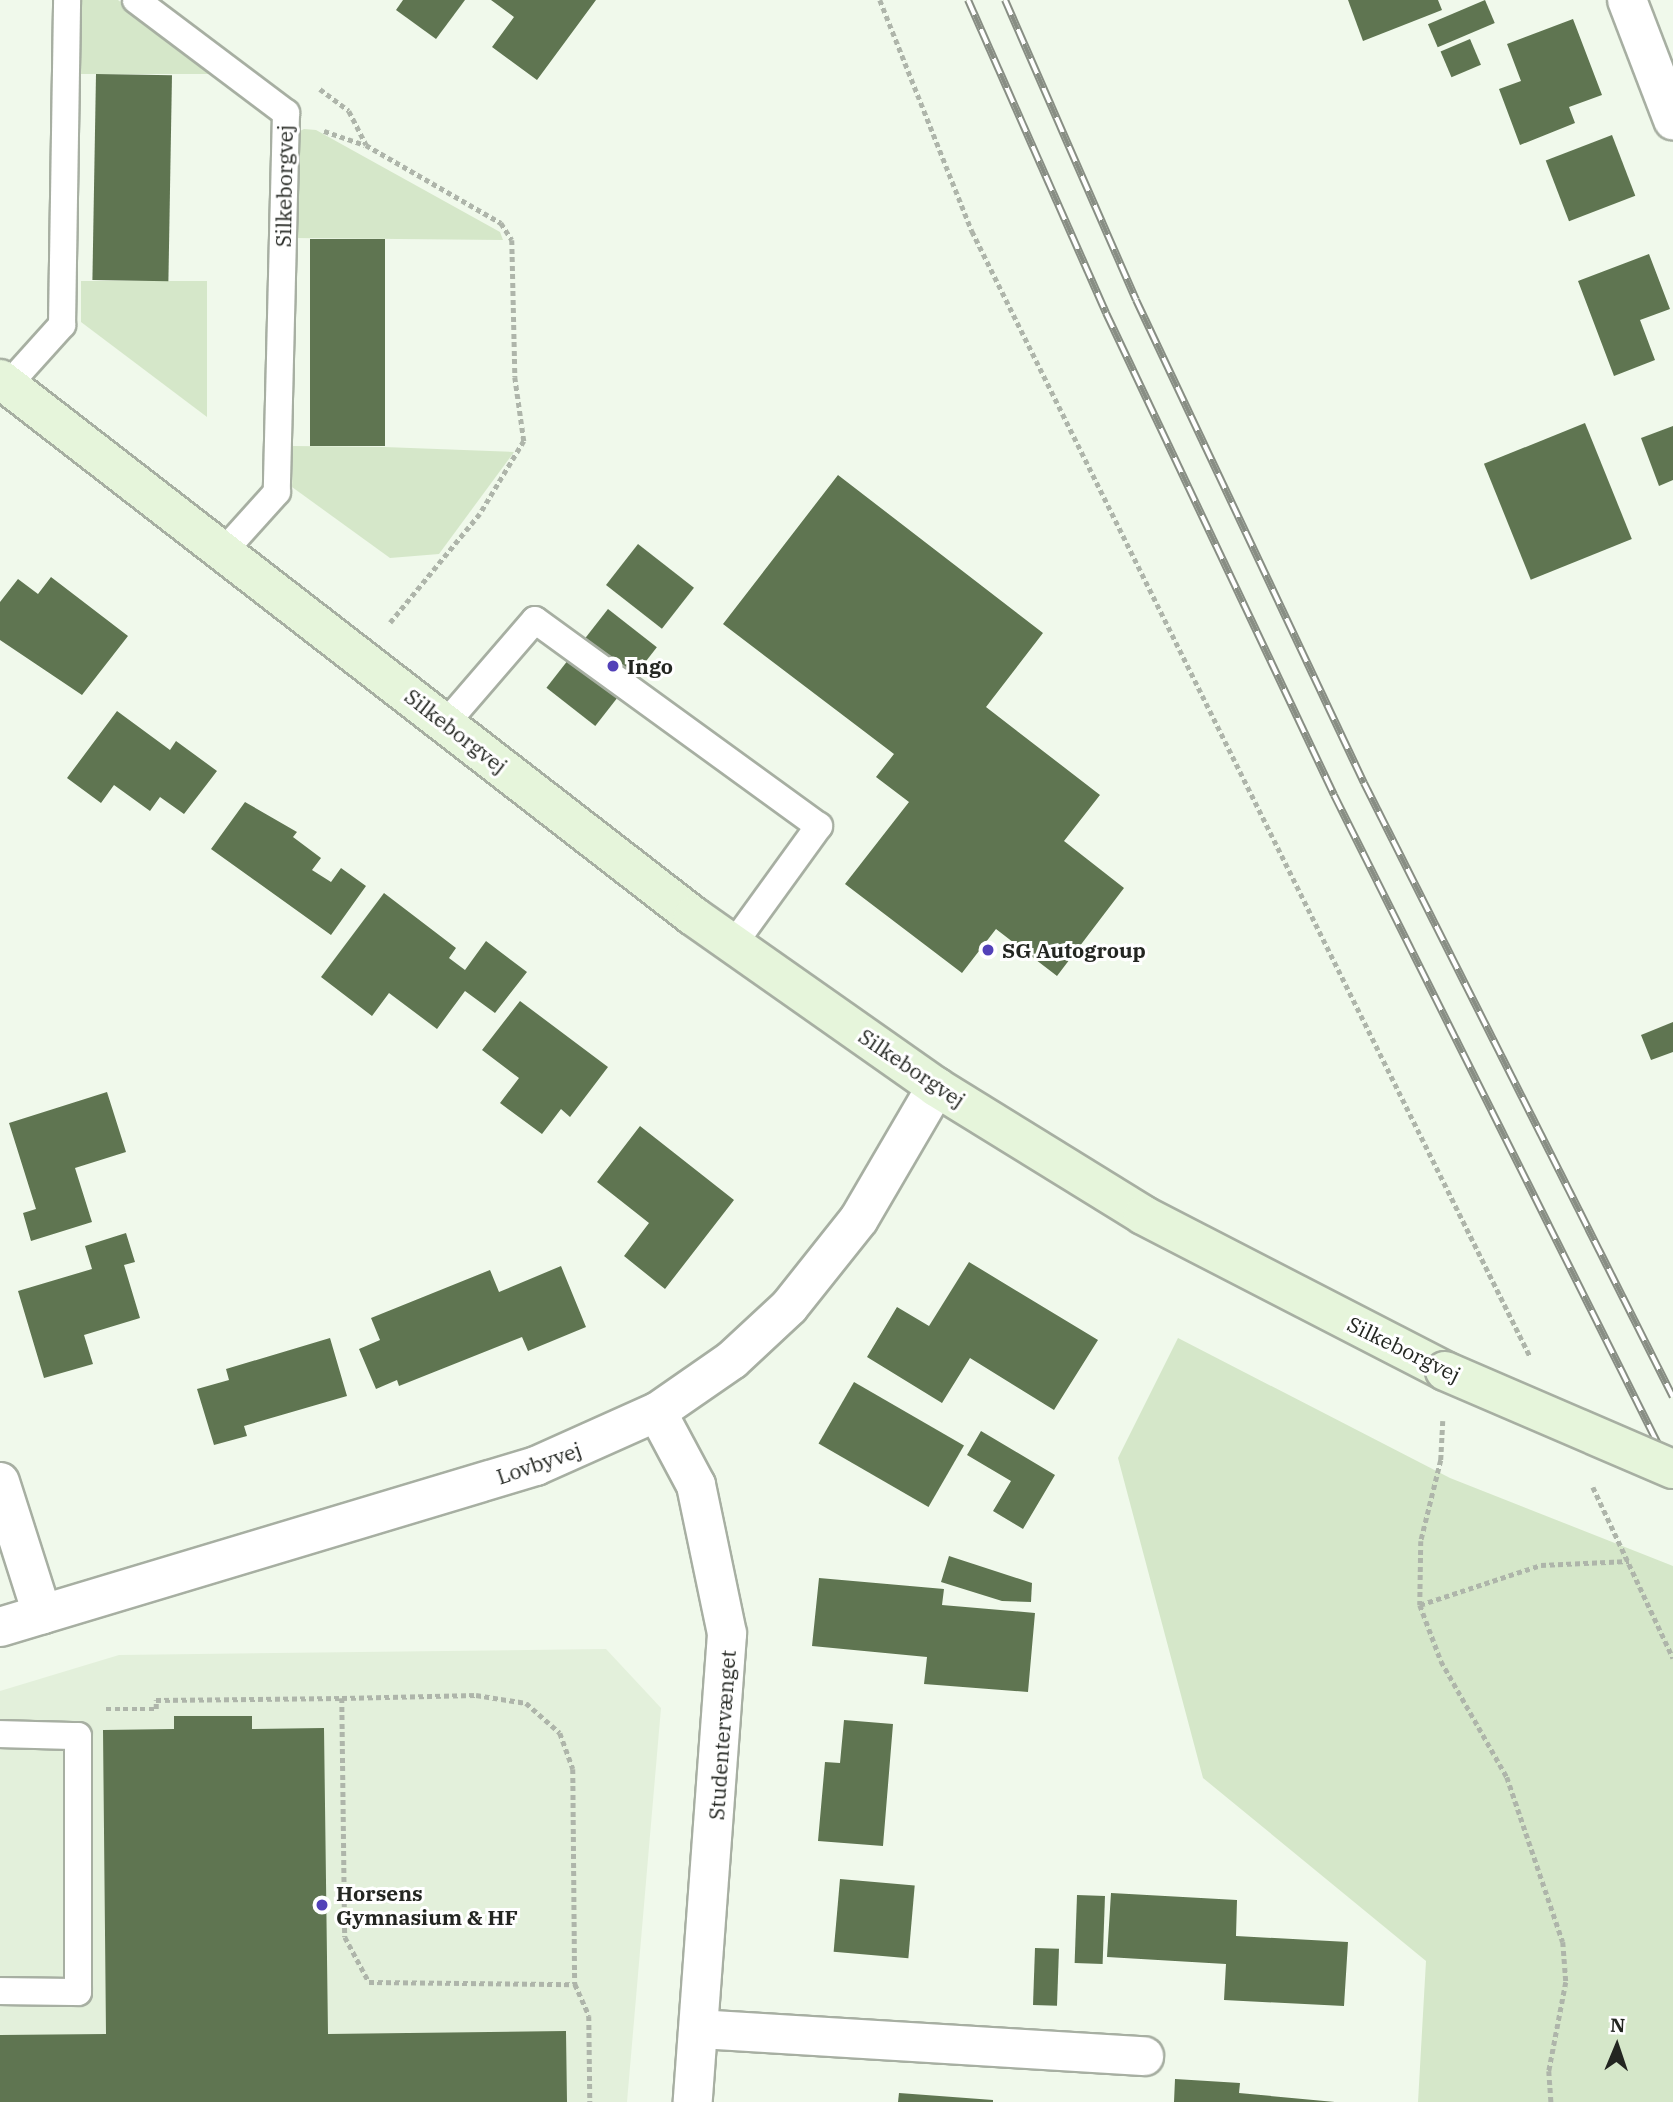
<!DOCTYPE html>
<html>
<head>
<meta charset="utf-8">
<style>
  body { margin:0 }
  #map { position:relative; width:1673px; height:2102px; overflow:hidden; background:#f0f9eb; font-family:"IBM Plex Serif",serif }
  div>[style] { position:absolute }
  .built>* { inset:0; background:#e3f0db }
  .green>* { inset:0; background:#d5e7c9 }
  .building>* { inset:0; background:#5f7551; transform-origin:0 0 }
  .path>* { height:4.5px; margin-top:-2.25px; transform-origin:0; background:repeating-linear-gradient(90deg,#aeb5aa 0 5px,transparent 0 8.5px) }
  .roads { filter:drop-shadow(2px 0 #a7afa2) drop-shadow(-2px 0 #a7afa2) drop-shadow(0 2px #a7afa2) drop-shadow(0 -2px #a7afa2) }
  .service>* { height:26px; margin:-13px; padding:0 13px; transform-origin:13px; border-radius:13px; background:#fff }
  .minor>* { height:38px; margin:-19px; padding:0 19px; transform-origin:19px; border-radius:19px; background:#fff }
  .secondary>* { height:38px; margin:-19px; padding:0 19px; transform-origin:19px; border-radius:19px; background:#e6f5db }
  .rail>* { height:8px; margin-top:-4px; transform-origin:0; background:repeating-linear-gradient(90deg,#fff 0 16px,#888e84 0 32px); box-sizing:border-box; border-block:2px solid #888e84 }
  .bridges { filter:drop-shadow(2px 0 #a7afa2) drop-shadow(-2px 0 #a7afa2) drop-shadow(0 2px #a7afa2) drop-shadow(0 -2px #a7afa2) }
  .secondary-bridge>* { height:38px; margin:-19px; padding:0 19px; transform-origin:19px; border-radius:19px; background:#e6f5db }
  .dots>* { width:19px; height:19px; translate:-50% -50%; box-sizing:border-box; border:4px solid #fff; border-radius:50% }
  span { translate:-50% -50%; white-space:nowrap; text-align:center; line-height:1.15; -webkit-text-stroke:6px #fff; paint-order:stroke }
  .street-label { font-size:21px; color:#232621 }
  .poi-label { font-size:21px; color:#232621; font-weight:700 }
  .left { translate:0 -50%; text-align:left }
  .north { position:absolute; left:1582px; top:2011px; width:70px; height:70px; -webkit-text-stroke:5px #fff; paint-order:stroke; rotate:2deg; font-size:19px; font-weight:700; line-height:28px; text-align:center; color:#232621 }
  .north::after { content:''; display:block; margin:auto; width:24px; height:32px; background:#232621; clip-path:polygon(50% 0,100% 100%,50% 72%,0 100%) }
</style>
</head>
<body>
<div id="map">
  <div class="built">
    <div style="clip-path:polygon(606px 1649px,661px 1708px,627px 2102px,0 2102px,0 1691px,119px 1655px)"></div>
  </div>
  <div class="green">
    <div style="clip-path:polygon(80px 0,118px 0,214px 74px,81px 74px)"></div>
    <div style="clip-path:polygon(304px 129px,316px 130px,500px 232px,503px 240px,294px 238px,296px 133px)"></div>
    <div style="clip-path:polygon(81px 281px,207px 281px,207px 417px,81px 322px)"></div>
    <div style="clip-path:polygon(293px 446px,384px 447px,514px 452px,439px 554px,390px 558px,292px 487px)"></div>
    <div style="clip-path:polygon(1178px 1338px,1450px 1478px,1673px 1566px,1673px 2102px,1418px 2102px,1426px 1961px,1203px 1778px,1118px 1458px)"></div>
  </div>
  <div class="building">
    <div style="clip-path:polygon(403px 0,465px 0,436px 39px,396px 10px)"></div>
    <div style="clip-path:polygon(491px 0,596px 0,537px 80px,492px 47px,514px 17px)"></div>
    <div style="clip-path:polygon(1348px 0,1438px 0,1442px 10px,1363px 41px)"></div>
    <div style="left:1485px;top:0;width:25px;height:62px;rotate:67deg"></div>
    <div style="clip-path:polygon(1573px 19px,1602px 95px,1569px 107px,1575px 123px,1520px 145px,1499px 89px,1521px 81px,1507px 44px)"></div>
    <div style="left:1470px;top:39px;width:28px;height:32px;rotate:67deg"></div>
    <div style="left:96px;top:74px;width:76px;height:206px;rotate:1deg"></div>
    <div style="left:1612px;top:135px;width:65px;height:71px;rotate:69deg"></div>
    <div style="left:310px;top:239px;width:75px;height:207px"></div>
    <div style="clip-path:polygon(1649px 254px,1670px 309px,1640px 320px,1655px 360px,1614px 376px,1578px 281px)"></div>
    <div style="left:1585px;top:423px;width:125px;height:109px;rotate:68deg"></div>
    <div style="clip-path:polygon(1673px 426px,1673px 480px,1659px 486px,1641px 438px)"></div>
    <div style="clip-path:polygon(838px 475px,1043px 633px,986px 707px,1100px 795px,1064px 841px,1124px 888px,1057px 976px,996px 929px,962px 973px,845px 884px,909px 802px,876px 777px,894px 754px,723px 624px)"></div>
    <div style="left:638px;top:544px;width:71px;height:52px;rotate:38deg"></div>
    <div style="clip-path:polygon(51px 577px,128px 636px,82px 695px,0 640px,0 602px,18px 579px,38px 594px)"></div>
    <div style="left:608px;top:609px;width:62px;height:100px;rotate:38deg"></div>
    <div style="clip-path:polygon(117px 711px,170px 750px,176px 741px,217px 771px,184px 814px,160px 797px,150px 811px,114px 785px,101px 803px,67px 778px)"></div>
    <div style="clip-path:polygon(245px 802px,297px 832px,293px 837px,321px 858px,312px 870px,331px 882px,341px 868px,366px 886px,331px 935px,211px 849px)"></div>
    <div style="clip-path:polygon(384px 893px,456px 948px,449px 958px,465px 970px,486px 941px,527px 972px,495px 1013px,465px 991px,437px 1029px,389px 993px,372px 1016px,321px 977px)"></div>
    <div style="clip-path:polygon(520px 1001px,608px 1067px,570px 1117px,561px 1109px,542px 1134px,500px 1103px,519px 1078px,482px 1050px)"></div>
    <div style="clip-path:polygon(1673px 1022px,1673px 1052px,1651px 1060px,1641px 1035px)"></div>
    <div style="clip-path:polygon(107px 1092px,126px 1152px,75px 1168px,92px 1222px,31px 1241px,23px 1213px,36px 1209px,9px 1123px)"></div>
    <div style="clip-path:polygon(640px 1126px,734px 1200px,665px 1289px,624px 1256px,649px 1223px,597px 1182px)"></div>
    <div style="clip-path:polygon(126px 1233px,135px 1262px,124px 1265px,140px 1318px,84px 1335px,93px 1364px,44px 1378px,18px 1291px,92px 1269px,85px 1246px)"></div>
    <div style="clip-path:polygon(969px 1262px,1098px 1340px,1054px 1410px,970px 1358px,942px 1403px,867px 1357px,897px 1307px,929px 1326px)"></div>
    <div style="clip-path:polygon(561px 1266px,586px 1327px,528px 1351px,522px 1337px,399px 1386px,397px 1380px,376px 1389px,359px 1349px,380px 1340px,371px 1318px,490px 1270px,499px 1292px)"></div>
    <div style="clip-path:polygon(330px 1338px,347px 1396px,244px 1426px,247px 1436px,214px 1445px,197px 1389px,229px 1380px,226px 1369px)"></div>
    <div style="left:854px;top:1382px;width:127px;height:71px;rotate:30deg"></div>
    <div style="clip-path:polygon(981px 1431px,1055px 1475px,1023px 1529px,993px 1511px,1011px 1481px,967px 1455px)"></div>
    <div style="clip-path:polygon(949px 1556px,1032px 1583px,1031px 1602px,1002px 1601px,941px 1582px)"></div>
    <div style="clip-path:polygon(819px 1578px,944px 1589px,942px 1605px,1035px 1613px,1028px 1692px,924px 1684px,927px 1657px,812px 1646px)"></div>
    <div style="clip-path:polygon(174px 1716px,252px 1716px,252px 1729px,324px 1728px,328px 2034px,566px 2031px,567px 2102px,0 2102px,0 2035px,106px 2034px,103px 1730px,174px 1729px)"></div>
    <div style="clip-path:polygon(844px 1720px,893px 1724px,883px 1846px,818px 1841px,825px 1762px,840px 1763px)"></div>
    <div style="left:840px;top:1879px;width:75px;height:73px;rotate:5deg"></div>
    <div style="clip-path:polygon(1111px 1893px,1237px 1900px,1236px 1936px,1348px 1942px,1344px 2006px,1224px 2000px,1226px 1964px,1107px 1957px)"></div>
    <div style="left:1077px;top:1895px;width:28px;height:68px;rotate:2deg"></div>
    <div style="left:1035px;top:1948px;width:24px;height:57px;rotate:2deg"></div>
    <div style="clip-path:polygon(1175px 2079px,1240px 2083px,1239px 2093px,1335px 2102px,1174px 2102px)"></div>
    <div style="clip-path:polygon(899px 2093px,993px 2100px,993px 2102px,898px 2102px)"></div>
  </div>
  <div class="path">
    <div style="left:880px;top:0;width:249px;rotate:68.3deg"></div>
    <div style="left:972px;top:231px;width:1256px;rotate:63.62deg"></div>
    <div style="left:320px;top:89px;width:36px;rotate:37deg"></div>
    <div style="left:349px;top:111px;width:38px;rotate:63deg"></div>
    <div style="left:366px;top:145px;width:156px;rotate:30deg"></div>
    <div style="left:501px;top:223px;width:20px;rotate:57deg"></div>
    <div style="left:512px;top:240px;width:137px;rotate:88.7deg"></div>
    <div style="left:515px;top:377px;width:65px;rotate:82deg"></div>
    <div style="left:524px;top:441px;width:85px;rotate:121.1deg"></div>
    <div style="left:480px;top:514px;width:141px;rotate:129.5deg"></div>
    <div style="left:324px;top:131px;width:43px;rotate:18.9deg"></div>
    <div style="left:1443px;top:1421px;width:39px;rotate:93deg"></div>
    <div style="left:1441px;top:1460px;width:83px;rotate:103.9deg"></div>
    <div style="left:1421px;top:1541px;width:64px;rotate:90.9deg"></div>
    <div style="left:1420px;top:1605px;width:60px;rotate:69.4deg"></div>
    <div style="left:1441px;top:1661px;width:133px;rotate:60.4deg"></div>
    <div style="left:1507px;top:1777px;width:174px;rotate:71.3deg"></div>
    <div style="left:1563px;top:1942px;width:40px;rotate:85.7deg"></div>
    <div style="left:1566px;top:1982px;width:91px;rotate:100.8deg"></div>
    <div style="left:1549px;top:2071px;width:31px;rotate:86deg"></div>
    <div style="left:1593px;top:1487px;width:189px;rotate:64.9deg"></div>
    <div style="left:1420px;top:1605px;width:127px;rotate:-18.3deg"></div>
    <div style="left:1541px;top:1565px;width:88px;rotate:-2.6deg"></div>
    <div style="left:342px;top:1698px;width:134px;rotate:-1.3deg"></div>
    <div style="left:476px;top:1695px;width:51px;rotate:9.1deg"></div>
    <div style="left:526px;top:1703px;width:45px;rotate:41.4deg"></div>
    <div style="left:560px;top:1733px;width:38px;rotate:70deg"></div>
    <div style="left:573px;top:1769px;width:215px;rotate:89.5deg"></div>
    <div style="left:575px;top:1984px;width:35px;rotate:66deg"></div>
    <div style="left:589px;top:2016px;width:86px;rotate:89.3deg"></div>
    <div style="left:106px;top:1709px;width:50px"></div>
    <div style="left:156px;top:1709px;width:9px;rotate:-90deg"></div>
    <div style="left:156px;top:1700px;width:186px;rotate:-0.6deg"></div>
    <div style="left:342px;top:1698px;width:239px;rotate:89.3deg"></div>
    <div style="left:345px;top:1937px;width:51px;rotate:61.9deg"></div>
    <div style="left:369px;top:1982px;width:206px;rotate:0.6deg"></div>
  </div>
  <div class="roads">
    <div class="service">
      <div style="left:136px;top:0;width:188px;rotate:37deg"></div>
      <div style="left:286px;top:113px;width:379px;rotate:91.4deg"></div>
      <div style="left:277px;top:492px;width:81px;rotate:132deg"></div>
      <div style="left:8px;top:385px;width:81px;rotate:-48deg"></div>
      <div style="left:62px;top:325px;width:325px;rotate:-89.1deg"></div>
      <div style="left:446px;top:723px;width:136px;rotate:-49.2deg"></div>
      <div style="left:535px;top:620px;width:351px;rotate:36deg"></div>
      <div style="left:819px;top:826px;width:147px;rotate:125.9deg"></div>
      <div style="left:0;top:1734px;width:78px;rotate:1.5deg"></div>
      <div style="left:78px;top:1736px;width:256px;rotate:90deg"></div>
      <div style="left:78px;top:1992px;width:78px;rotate:-179.3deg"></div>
    </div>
    <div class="minor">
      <div style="left:1627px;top:0;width:129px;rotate:69deg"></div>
      <div style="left:657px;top:1412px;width:83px;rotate:61.9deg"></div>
      <div style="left:696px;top:1485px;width:152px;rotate:78.2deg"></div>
      <div style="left:727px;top:1634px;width:469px;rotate:94.2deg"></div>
      <div style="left:0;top:1482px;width:139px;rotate:72.3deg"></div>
      <div style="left:0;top:1627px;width:560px;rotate:-16.72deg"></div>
      <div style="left:536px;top:1466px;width:133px;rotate:-24.1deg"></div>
      <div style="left:657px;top:1412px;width:91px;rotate:-34.7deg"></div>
      <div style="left:732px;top:1360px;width:78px;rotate:-42.9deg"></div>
      <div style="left:789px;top:1307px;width:112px;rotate:-51.5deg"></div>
      <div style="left:859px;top:1219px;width:153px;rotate:-59.7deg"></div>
      <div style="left:699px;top:2029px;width:446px;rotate:3.5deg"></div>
    </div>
    <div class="secondary">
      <div style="left:0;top:379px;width:877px;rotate:37.77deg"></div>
      <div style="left:693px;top:916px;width:297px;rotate:35.1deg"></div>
      <div style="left:936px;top:1087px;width:243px;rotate:31.7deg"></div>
      <div style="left:1143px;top:1215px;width:340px;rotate:27.3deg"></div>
    </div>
  </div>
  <div class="rail">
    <div style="left:968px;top:0;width:342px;rotate:66.2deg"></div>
    <div style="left:1106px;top:313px;width:533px;rotate:64.68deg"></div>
    <div style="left:1334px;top:795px;width:759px;rotate:63.47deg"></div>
    <div style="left:1005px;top:0;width:327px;rotate:66.4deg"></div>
    <div style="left:1136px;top:300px;width:534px;rotate:64.73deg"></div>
    <div style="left:1364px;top:783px;width:687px;rotate:63.29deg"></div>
  </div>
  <div class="bridges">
    <div class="secondary-bridge">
      <div style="left:1445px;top:1371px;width:248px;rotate:23.3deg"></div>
    </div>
  </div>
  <div class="dots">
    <div style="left:613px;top:666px;background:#5241b8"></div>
    <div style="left:988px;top:950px;background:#5241b8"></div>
    <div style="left:322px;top:1905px;background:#5241b8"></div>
  </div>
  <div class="street-label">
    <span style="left:284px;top:186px;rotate:-89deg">Silkeborgvej</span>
    <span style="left:456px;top:731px;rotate:38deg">Silkeborgvej</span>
    <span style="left:912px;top:1068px;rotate:34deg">Silkeborgvej</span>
    <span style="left:1404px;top:1349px;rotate:26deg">Silkeborgvej</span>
    <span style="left:539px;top:1463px;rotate:-19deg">Lovbyvej</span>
    <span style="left:722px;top:1735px;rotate:-86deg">Studentervænget</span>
  </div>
  <div class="poi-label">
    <span class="left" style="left:627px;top:666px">Ingo</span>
    <span class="left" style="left:1002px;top:950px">SG Autogroup</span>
    <span class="left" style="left:336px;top:1905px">Horsens<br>Gymnasium &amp; HF</span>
  </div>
  <div class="north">N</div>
</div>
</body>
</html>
